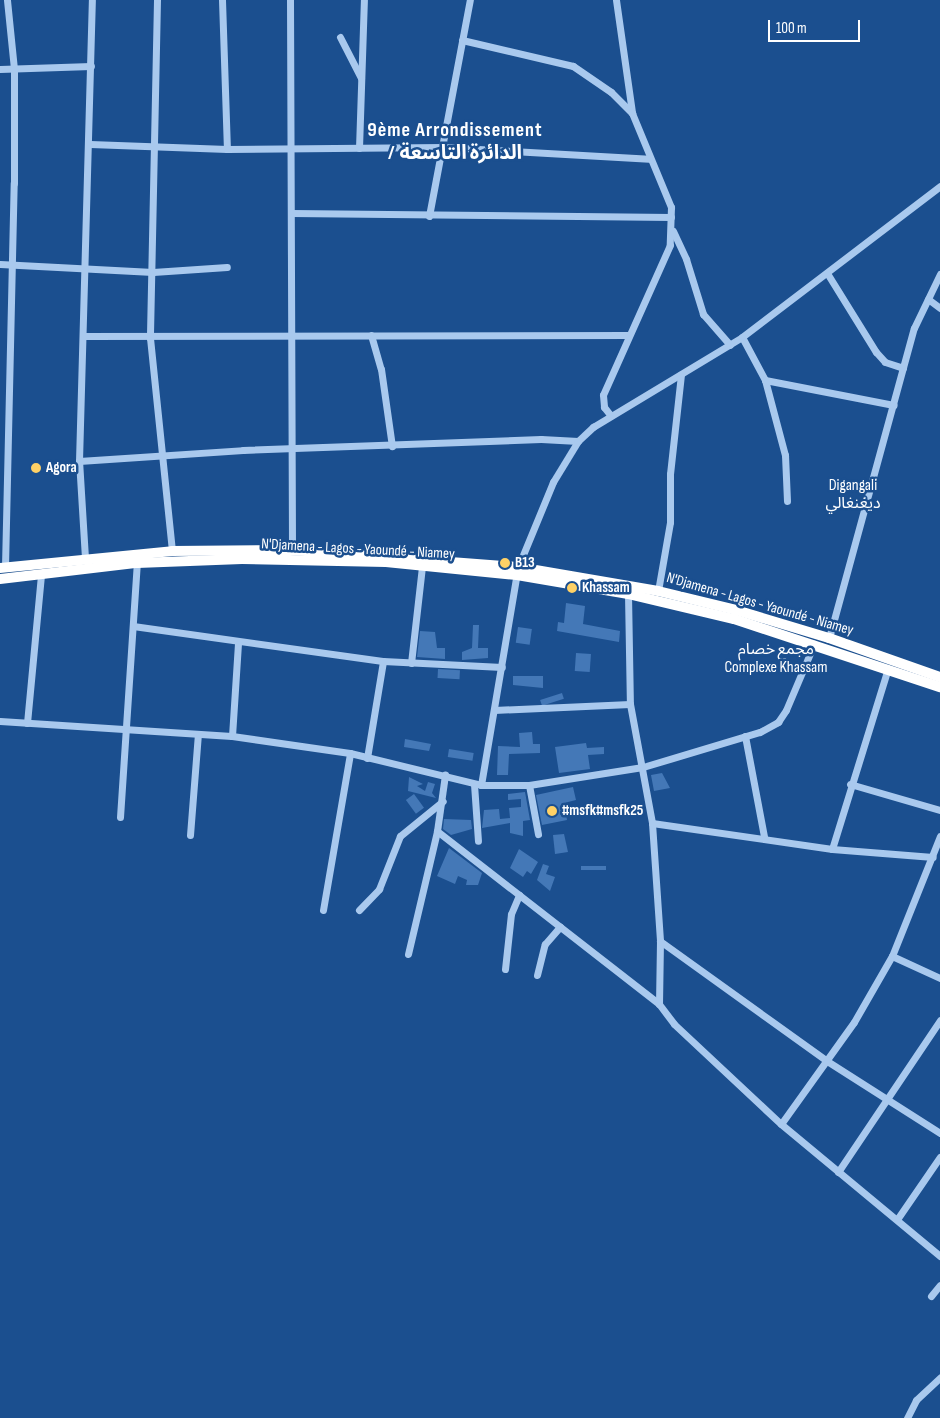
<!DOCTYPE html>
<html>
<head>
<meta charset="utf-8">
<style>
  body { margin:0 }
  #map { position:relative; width:940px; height:1418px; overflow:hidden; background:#1b4f8f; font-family:"Sofia Sans Condensed","Noto Sans Arabic",sans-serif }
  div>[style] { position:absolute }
  .building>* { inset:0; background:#4478b7; transform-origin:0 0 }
  .minor>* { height:7px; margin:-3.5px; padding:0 3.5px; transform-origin:3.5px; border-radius:3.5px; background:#a9c9ee }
  .highway>* { height:10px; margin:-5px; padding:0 5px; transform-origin:5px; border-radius:5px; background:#fff }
  .dots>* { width:14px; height:14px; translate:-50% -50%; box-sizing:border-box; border:2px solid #1b4f8f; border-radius:50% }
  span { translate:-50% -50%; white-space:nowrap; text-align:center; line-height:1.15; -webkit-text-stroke:5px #1b4f8f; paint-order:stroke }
  .poi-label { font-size:15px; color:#fff; font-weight:700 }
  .left { translate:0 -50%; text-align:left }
  .street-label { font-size:15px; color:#fff }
  .neighbourhood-label { font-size:16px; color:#fff }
  .district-label { font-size:20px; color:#fff; font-weight:700; letter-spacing:1px }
  .scale { position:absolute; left:768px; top:20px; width:92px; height:22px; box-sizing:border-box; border:2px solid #fff; border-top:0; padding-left:6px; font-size:15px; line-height:18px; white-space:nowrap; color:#fff; -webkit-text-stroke:4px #1b4f8f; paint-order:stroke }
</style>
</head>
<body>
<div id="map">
  <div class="building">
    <div style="clip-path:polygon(566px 603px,585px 606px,583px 624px,620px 631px,619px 642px,557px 631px,558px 622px,564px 623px)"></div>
    <div style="clip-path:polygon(473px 625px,479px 625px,478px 648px,488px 648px,488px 658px,462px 660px,462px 652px,472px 648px)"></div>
    <div style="left:518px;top:627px;width:14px;height:16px;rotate:8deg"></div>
    <div style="clip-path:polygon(420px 631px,435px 632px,437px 648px,445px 648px,445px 659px,417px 657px)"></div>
    <div style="left:576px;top:653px;width:15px;height:18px;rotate:4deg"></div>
    <div style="left:438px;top:669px;width:22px;height:9px;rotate:3deg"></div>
    <div style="clip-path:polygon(513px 676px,543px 676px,543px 688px,513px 685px)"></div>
    <div style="left:562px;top:693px;width:6px;height:23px;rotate:72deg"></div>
    <div style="clip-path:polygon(532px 732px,533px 744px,540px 744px,540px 753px,509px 754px,508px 775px,497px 775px,498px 746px,520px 747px,519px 733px)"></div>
    <div style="clip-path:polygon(405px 739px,431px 744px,429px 751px,404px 747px)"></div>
    <div style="clip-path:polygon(586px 743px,587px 748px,604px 747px,604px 754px,588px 755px,590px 769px,559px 773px,555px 747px)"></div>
    <div style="left:449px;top:749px;width:25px;height:8px;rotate:9deg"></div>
    <div style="clip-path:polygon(662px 773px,670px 788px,654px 791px,651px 775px)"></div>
    <div style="clip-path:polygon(409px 777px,423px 784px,417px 786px,425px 791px,428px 782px,435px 784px,432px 793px,436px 798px,408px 791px)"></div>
    <div style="clip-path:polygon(573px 787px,576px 800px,564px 803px,567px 820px,542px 825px,536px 795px)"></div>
    <div style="clip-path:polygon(525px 792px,530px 820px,523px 821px,523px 836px,510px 833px,510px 823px,482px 828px,484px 810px,499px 809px,500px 819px,510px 818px,509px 808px,521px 807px,521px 799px,508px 800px,508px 794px)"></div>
    <div style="left:414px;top:794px;width:17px;height:10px;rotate:54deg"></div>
    <div style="clip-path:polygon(444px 819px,471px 820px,472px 829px,451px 835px,443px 829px)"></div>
    <div style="clip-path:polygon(564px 834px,568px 852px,555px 854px,553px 835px)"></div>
    <div style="clip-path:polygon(449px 848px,482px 873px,478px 885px,466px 885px,467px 880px,458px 876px,455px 884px,437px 876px)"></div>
    <div style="clip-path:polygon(519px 849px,538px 862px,531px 874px,527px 871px,523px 877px,510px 868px)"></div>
    <div style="clip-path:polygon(543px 864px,549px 866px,546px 874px,555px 877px,550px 891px,537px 880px)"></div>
    <div style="left:606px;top:866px;width:4px;height:25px;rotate:90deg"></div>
  </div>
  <div class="minor">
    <div style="left:157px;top:0;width:338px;rotate:91.2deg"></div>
    <div style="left:150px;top:338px;width:214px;rotate:84.1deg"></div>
    <div style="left:222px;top:0;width:149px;rotate:88.1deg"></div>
    <div style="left:290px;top:0;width:550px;rotate:89.79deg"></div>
    <div style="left:616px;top:0;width:114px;rotate:81.9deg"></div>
    <div style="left:340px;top:37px;width:46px;rotate:62.9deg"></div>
    <div style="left:462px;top:40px;width:114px;rotate:13.2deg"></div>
    <div style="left:573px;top:66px;width:46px;rotate:34.4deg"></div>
    <div style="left:611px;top:92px;width:30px;rotate:45deg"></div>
    <div style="left:632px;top:113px;width:102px;rotate:67.5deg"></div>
    <div style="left:671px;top:207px;width:38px;rotate:92deg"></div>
    <div style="left:670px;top:245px;width:164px;rotate:114.1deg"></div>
    <div style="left:603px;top:395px;width:12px;rotate:85deg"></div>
    <div style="left:604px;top:407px;width:11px;rotate:52deg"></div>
    <div style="left:0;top:69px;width:91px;rotate:-1.9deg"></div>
    <div style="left:90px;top:144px;width:137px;rotate:2.1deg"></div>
    <div style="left:227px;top:149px;width:216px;rotate:-0.5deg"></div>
    <div style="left:443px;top:147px;width:206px;rotate:3.3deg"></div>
    <div style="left:359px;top:148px;width:148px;rotate:-88.1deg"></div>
    <div style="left:291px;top:213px;width:380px;rotate:0.6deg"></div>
    <div style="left:429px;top:216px;width:220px;rotate:-79.3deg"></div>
    <div style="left:673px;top:231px;width:31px;rotate:65deg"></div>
    <div style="left:686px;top:259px;width:58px;rotate:72.8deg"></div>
    <div style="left:703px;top:314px;width:41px;rotate:48.9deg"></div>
    <div style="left:0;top:264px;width:153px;rotate:3deg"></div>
    <div style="left:153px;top:272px;width:74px;rotate:-3.9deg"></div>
    <div style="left:827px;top:273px;width:93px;rotate:58.2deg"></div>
    <div style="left:876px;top:352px;width:13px;rotate:48deg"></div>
    <div style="left:885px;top:362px;width:19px;rotate:18deg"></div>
    <div style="left:928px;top:299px;width:15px;rotate:37deg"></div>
    <div style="left:371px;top:335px;width:35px;rotate:74deg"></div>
    <div style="left:381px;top:369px;width:78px;rotate:81.9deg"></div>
    <div style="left:83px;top:336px;width:546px;rotate:-0.1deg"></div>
    <div style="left:742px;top:337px;width:49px;rotate:61.9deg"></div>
    <div style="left:765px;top:380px;width:78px;rotate:75.1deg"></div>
    <div style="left:785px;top:455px;width:46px;rotate:87.5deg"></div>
    <div style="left:765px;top:380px;width:131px;rotate:11deg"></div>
    <div style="left:79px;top:461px;width:164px;rotate:-3.8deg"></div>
    <div style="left:243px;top:450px;width:298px;rotate:-2.1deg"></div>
    <div style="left:541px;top:439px;width:37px;rotate:3deg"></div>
    <div style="left:85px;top:558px;width:97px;rotate:-93.5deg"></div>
    <div style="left:79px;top:461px;width:461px;rotate:-88.4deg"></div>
    <div style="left:5px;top:567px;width:384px;rotate:-88.7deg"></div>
    <div style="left:14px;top:183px;width:114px;rotate:-90deg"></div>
    <div style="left:14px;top:69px;width:69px;rotate:-95.8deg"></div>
    <div style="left:658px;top:591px;width:70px;rotate:-80.1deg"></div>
    <div style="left:670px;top:522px;width:48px;rotate:-90deg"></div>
    <div style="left:670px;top:474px;width:100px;rotate:-83.7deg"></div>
    <div style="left:628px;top:594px;width:110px;rotate:89deg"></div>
    <div style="left:630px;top:704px;width:121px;rotate:79.5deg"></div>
    <div style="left:652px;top:823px;width:118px;rotate:86.1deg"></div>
    <div style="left:660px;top:941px;width:63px;rotate:90.9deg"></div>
    <div style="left:659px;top:1004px;width:25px;rotate:53deg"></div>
    <div style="left:674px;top:1024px;width:146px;rotate:43.1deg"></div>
    <div style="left:781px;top:1124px;width:207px;rotate:39.7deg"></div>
    <div style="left:133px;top:626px;width:252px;rotate:8deg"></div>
    <div style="left:383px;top:661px;width:119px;rotate:2.9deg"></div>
    <div style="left:829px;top:638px;width:321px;rotate:-74.7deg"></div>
    <div style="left:914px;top:328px;width:60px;rotate:-64.3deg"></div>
    <div style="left:411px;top:663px;width:98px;rotate:-83.5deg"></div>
    <div style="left:494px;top:710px;width:136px;rotate:-2.5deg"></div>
    <div style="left:0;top:721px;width:232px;rotate:3.7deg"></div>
    <div style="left:232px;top:736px;width:119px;rotate:8.2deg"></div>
    <div style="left:350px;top:753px;width:135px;rotate:13.7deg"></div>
    <div style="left:481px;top:785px;width:48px"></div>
    <div style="left:529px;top:785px;width:115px;rotate:-9deg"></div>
    <div style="left:643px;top:767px;width:122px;rotate:-16.7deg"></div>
    <div style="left:760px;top:732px;width:21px;rotate:-29deg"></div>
    <div style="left:778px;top:722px;width:14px;rotate:-56deg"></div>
    <div style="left:786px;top:710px;width:72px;rotate:-67deg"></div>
    <div style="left:27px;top:723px;width:150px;rotate:-84.6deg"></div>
    <div style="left:232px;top:736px;width:92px;rotate:-86.3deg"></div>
    <div style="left:745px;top:736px;width:103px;rotate:79.3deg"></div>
    <div style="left:367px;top:758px;width:98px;rotate:-80.6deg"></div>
    <div style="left:474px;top:784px;width:57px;rotate:86deg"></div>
    <div style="left:850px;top:784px;width:94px;rotate:16.1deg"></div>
    <div style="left:481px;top:785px;width:221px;rotate:-80.4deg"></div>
    <div style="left:518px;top:567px;width:92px;rotate:-67.6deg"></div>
    <div style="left:553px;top:482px;width:48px;rotate:-58.6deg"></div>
    <div style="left:578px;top:441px;width:21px;rotate:-43deg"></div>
    <div style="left:593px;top:427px;width:174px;rotate:-31.1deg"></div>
    <div style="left:742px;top:337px;width:249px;rotate:-37.3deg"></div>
    <div style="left:529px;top:785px;width:50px;rotate:79.6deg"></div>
    <div style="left:120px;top:817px;width:255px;rotate:-86.2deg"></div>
    <div style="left:652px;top:823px;width:182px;rotate:8.2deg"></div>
    <div style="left:832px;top:849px;width:101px;rotate:4.5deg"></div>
    <div style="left:437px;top:831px;width:281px;rotate:37.9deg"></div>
    <div style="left:190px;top:835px;width:101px;rotate:-85.5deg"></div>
    <div style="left:940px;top:836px;width:129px;rotate:111.8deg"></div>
    <div style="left:892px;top:956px;width:53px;rotate:24.6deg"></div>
    <div style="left:832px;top:849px;width:189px;rotate:-72.8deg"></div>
    <div style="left:323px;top:910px;width:159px;rotate:-80.2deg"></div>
    <div style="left:359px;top:910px;width:29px;rotate:-46deg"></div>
    <div style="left:379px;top:889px;width:57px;rotate:-68.4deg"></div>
    <div style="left:400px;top:836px;width:55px;rotate:-39.1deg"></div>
    <div style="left:660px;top:941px;width:206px;rotate:35.7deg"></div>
    <div style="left:827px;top:1061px;width:134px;rotate:32.5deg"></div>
    <div style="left:408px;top:954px;width:126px;rotate:-76.7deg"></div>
    <div style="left:437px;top:831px;width:57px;rotate:-81.9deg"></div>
    <div style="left:505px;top:969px;width:55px;rotate:-83.8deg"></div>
    <div style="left:511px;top:914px;width:21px;rotate:-67deg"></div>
    <div style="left:537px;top:975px;width:32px;rotate:-76deg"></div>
    <div style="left:545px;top:944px;width:23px;rotate:-49deg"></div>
    <div style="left:781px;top:1124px;width:125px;rotate:-54.4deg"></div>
    <div style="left:854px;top:1022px;width:76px;rotate:-60.1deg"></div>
    <div style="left:838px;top:1172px;width:183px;rotate:-56.1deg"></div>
    <div style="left:898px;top:1218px;width:74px;rotate:-55.5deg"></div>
    <div style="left:931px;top:1296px;width:14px;rotate:-51deg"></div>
    <div style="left:907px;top:1418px;width:20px;rotate:-63deg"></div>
    <div style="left:916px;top:1400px;width:33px;rotate:-43deg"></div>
  </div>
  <div class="highway">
    <div style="left:0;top:568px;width:173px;rotate:-5.6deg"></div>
    <div style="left:172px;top:551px;width:120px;rotate:-0.5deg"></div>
    <div style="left:292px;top:550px;width:227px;rotate:4.3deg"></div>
    <div style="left:518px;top:567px;width:142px;rotate:9.7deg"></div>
    <div style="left:658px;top:591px;width:80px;rotate:13.7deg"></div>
    <div style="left:736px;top:610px;width:97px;rotate:16.8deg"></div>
    <div style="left:829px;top:638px;width:118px;rotate:19.4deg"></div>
    <div style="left:0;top:579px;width:138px;rotate:-6.7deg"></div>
    <div style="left:137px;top:563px;width:105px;rotate:-2.2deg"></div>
    <div style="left:242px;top:559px;width:144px;rotate:1.2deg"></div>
    <div style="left:386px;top:562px;width:132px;rotate:5.7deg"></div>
    <div style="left:517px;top:575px;width:113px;rotate:9.7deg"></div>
    <div style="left:628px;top:594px;width:109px;rotate:13.3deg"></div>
    <div style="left:734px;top:619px;width:217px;rotate:18.3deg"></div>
  </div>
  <div class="dots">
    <div style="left:36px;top:468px;background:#ffd166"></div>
    <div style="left:505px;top:563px;background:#ffd166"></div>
    <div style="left:572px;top:588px;background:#ffd166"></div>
    <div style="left:552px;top:811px;background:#ffd166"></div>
  </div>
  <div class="poi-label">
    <span class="left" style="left:46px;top:468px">Agora</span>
    <span class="left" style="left:515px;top:563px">B13</span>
    <span class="left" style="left:582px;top:588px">Khassam</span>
    <span class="left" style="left:562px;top:811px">#msfk#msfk25</span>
  </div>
  <div class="street-label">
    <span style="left:358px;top:549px;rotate:3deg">N'Djamena - Lagos - Yaoundé - Niamey</span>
    <span style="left:760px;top:604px;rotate:16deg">N'Djamena - Lagos - Yaoundé - Niamey</span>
  </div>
  <div class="neighbourhood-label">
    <span style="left:853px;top:495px">Digangali<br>ديغنغالي</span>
    <span style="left:776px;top:659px">مجمع خصام<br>Complexe Khassam</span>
  </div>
  <div class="district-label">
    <span style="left:455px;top:142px">9ème Arrondissement<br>/ الدائرة التاسعة</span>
  </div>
  <div class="scale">100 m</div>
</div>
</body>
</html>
